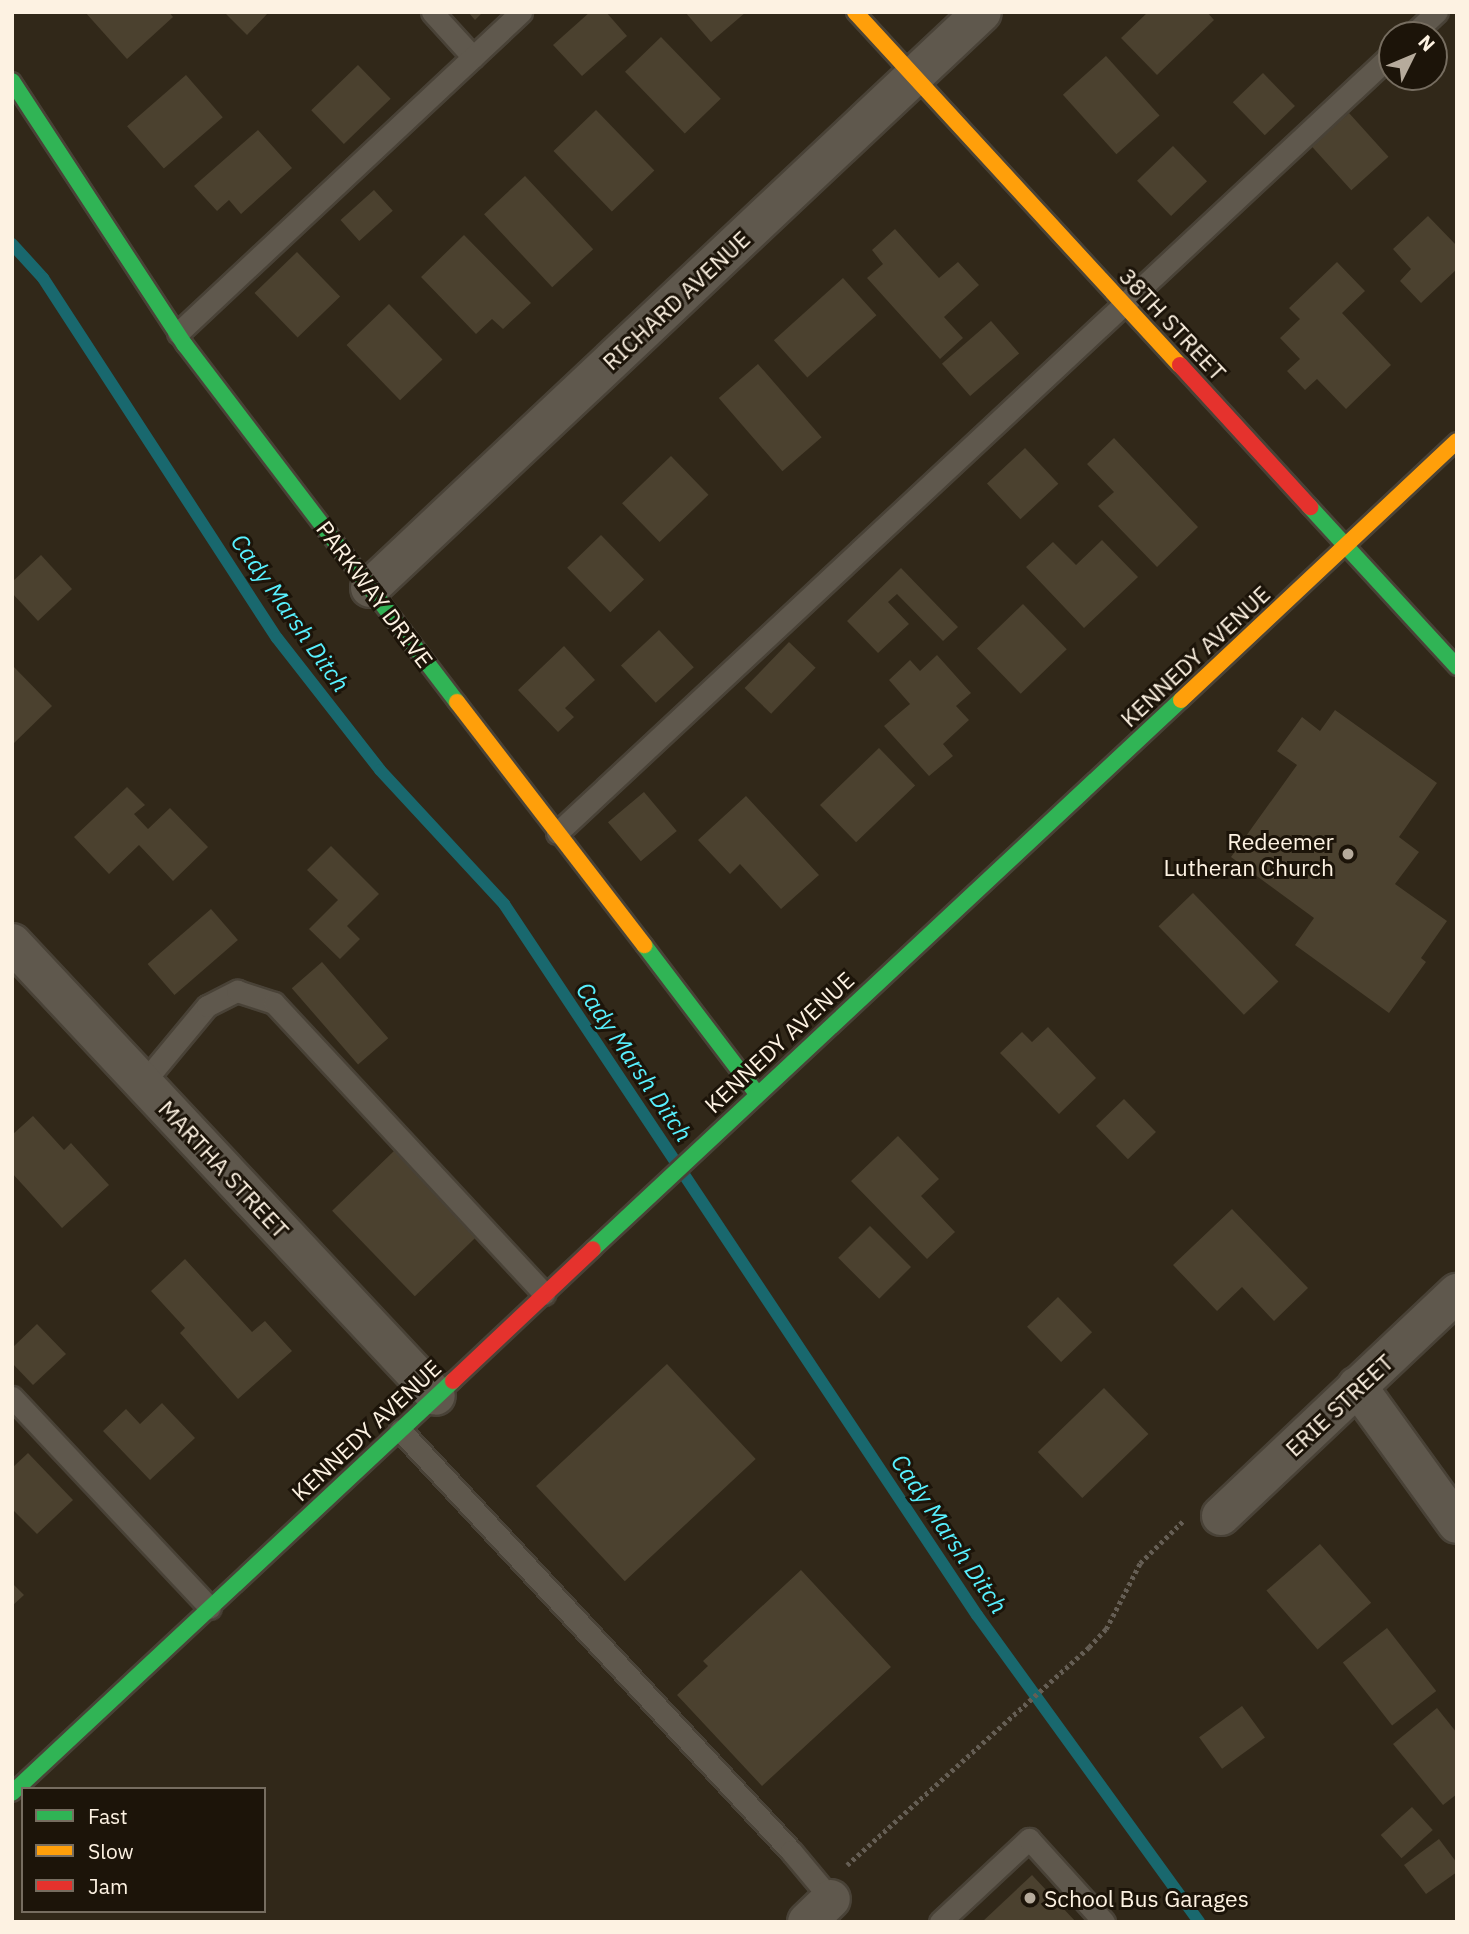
<!DOCTYPE html>
<html>
<head>
<meta charset="utf-8">
<style>
  body { margin:0 }
  #map { position:relative; width:1469px; height:1934px; overflow:hidden; background:#312819; font-family:"IBM Plex Sans",sans-serif }
  div>[style] { position:absolute }
  .stream>* { height:12px; margin:-6px; padding:0 6px; transform-origin:6px; border-radius:6px; background:#19686e }
  .building>* { inset:0; background:#4b412f; transform-origin:0 0 }
  .path>* { height:4.5px; margin-top:-2.25px; transform-origin:0; background:repeating-linear-gradient(90deg,#655e54 0 3.5px,transparent 0 7px) }
  .roads { filter:drop-shadow(2px 0 #494237) drop-shadow(-2px 0 #494237) drop-shadow(0 2px #494237) drop-shadow(0 -2px #494237) }
  .lane>* { height:21px; margin:-10.5px; padding:0 10.5px; transform-origin:10.5px; border-radius:10.5px; background:#5f584d }
  .street>* { height:38px; margin:-19px; padding:0 19px; transform-origin:19px; border-radius:19px; background:#5f584d }
  .fast>* { height:16px; margin:-8px; padding:0 8px; transform-origin:8px; border-radius:8px; background:#30b455 }
  .slow>* { height:16px; margin:-8px; padding:0 8px; transform-origin:8px; border-radius:8px; background:#ff9f0a }
  .jam>* { height:16px; margin:-8px; padding:0 8px; transform-origin:8px; border-radius:8px; background:#e5322d }
  .dots>* { width:19px; height:19px; translate:-50% -50%; box-sizing:border-box; border:4px solid #1c1409; border-radius:50% }
  span { translate:-50% -50%; white-space:nowrap; text-align:center; line-height:1.15; -webkit-text-stroke:6px #1c1409; paint-order:stroke }
  .street-label { font-size:23px; color:#fdf2e2 }
  .poi-label { font-size:23px; color:#fdf2e2 }
  .right { translate:-100% -50%; text-align:right }
  .left { translate:0 -50%; text-align:left }
  .water-label { font-size:24px; color:#58f0fe; font-style:italic }
  .frame { position:absolute; inset:0; border:14px solid #fdf2e2; pointer-events:none }
  .legend { position:absolute; left:21px; top:1787px; width:245px; height:126px; box-sizing:border-box; background:#1c1409; border:2px solid #766d60; margin:0; padding:9px 12px; list-style:none; font-size:21px; color:#fdf2e2 }
  .legend li { display:flex; align-items:center; gap:14px; height:35px }
  .legend b { width:35px; border:2px solid #766d60 }
  .north { position:absolute; left:1378px; top:21px; width:70px; height:70px; box-sizing:border-box; background:#1c1409; border:2px solid #766d60; border-radius:50%; rotate:47deg; font-size:19px; font-weight:700; line-height:28px; text-align:center; color:#fdf2e2 }
  .north::after { content:''; display:block; margin:auto; width:24px; height:32px; background:#b6ab9c; clip-path:polygon(50% 0,100% 100%,50% 72%,0 100%) }
</style>
</head>
<body>
<div id="map">
  <div class="stream">
    <div style="left:12px;top:244px;width:46px;rotate:47.6deg"></div>
    <div style="left:43px;top:278px;width:429px;rotate:57deg"></div>
    <div style="left:277px;top:638px;width:167px;rotate:52deg"></div>
    <div style="left:380px;top:770px;width:183px;rotate:47.2deg"></div>
    <div style="left:504px;top:904px;width:854px;rotate:56.37deg"></div>
    <div style="left:977px;top:1615px;width:379px;rotate:54.1deg"></div>
  </div>
  <div class="building">
    <div style="clip-path:polygon(85px 12px,169px 12px,173px 17px,127px 59px)"></div>
    <div style="clip-path:polygon(224px 12px,269px 12px,247px 35px)"></div>
    <div style="clip-path:polygon(468px 12px,483px 12px,475px 20px)"></div>
    <div style="clip-path:polygon(590px 12px,606px 12px,627px 36px,582px 76px,553px 45px)"></div>
    <div style="clip-path:polygon(685px 12px,746px 12px,711px 42px)"></div>
    <div style="clip-path:polygon(1148px 12px,1207px 12px,1214px 20px,1157px 75px,1121px 38px)"></div>
    <div style="left:661px;top:37px;width:86px;height:50px;rotate:46deg"></div>
    <div style="left:1106px;top:56px;width:80px;height:58px;rotate:48deg"></div>
    <div style="left:358px;top:65px;width:47px;height:65px;rotate:46deg"></div>
    <div style="left:1263px;top:73px;width:46px;height:42px;rotate:46deg"></div>
    <div style="left:186px;top:75px;width:56px;height:78px;rotate:49deg"></div>
    <div style="left:596px;top:110px;width:84px;height:59px;rotate:46deg"></div>
    <div style="left:1349px;top:113px;width:59px;height:50px;rotate:48deg"></div>
    <div style="clip-path:polygon(258px 130px,292px 168px,241px 214px,229px 200px,217px 211px,194px 186px)"></div>
    <div style="left:1173px;top:146px;width:49px;height:50px;rotate:46deg"></div>
    <div style="left:525px;top:176px;width:100px;height:56px;rotate:47deg"></div>
    <div style="left:374px;top:190px;width:28px;height:45px;rotate:48deg"></div>
    <div style="clip-path:polygon(1428px 216px,1457px 246px,1457px 269px,1421px 303px,1400px 281px,1411px 269px,1393px 249px)"></div>
    <div style="clip-path:polygon(895px 229px,939px 278px,958px 262px,979px 285px,944px 317px,963px 338px,940px 359px,867px 278px,883px 264px,872px 250px)"></div>
    <div style="clip-path:polygon(464px 235px,531px 303px,503px 329px,492px 319px,476px 334px,421px 277px)"></div>
    <div style="left:297px;top:252px;width:62px;height:59px;rotate:46deg"></div>
    <div style="clip-path:polygon(1337px 262px,1365px 291px,1342px 313px,1391px 365px,1346px 409px,1317px 379px,1305px 390px,1287px 371px,1300px 359px,1280px 338px,1300px 319px,1289px 308px)"></div>
    <div style="left:843px;top:278px;width:50px;height:93px;rotate:48deg"></div>
    <div style="left:389px;top:304px;width:77px;height:59px;rotate:46deg"></div>
    <div style="left:991px;top:321px;width:43px;height:65px;rotate:49deg"></div>
    <div style="left:758px;top:364px;width:97px;height:52px;rotate:49deg"></div>
    <div style="clip-path:polygon(1114px 438px,1198px 527px,1157px 567px,1098px 506px,1114px 492px,1087px 464px)"></div>
    <div style="left:1025px;top:448px;width:49px;height:52px;rotate:47deg"></div>
    <div style="left:671px;top:456px;width:54px;height:68px;rotate:46deg"></div>
    <div style="left:601px;top:535px;width:62px;height:47px;rotate:46deg"></div>
    <div style="clip-path:polygon(1102px 540px,1138px 577px,1084px 628px,1026px 567px,1053px 542px,1076px 565px)"></div>
    <div style="clip-path:polygon(41px 555px,72px 589px,38px 621px,12px 593px,12px 582px)"></div>
    <div style="clip-path:polygon(901px 568px,958px 627px,943px 641px,897px 594px,888px 602px,909px 624px,878px 653px,847px 621px)"></div>
    <div style="left:1023px;top:604px;width:63px;height:64px;rotate:46deg"></div>
    <div style="left:659px;top:630px;width:51px;height:52px;rotate:47deg"></div>
    <div style="left:789px;top:642px;width:37px;height:64px;rotate:44deg"></div>
    <div style="clip-path:polygon(564px 646px,595px 680px,565px 708px,574px 717px,558px 732px,518px 690px)"></div>
    <div style="clip-path:polygon(937px 655px,971px 693px,956px 706px,969px 720px,943px 744px,953px 756px,929px 776px,884px 726px,910px 704px,889px 680px,910px 660px,920px 671px)"></div>
    <div style="clip-path:polygon(12px 665px,52px 706px,12px 745px)"></div>
    <div style="clip-path:polygon(1335px 710px,1437px 783px,1399px 837px,1419px 852px,1395px 884px,1447px 921px,1421px 958px,1426px 962px,1389px 1013px,1295px 945px,1314px 918px,1231px 857px,1297px 765px,1277px 751px,1302px 717px,1320px 731px)"></div>
    <div style="left:879px;top:748px;width:52px;height:82px;rotate:46deg"></div>
    <div style="clip-path:polygon(127px 787px,145px 805px,134px 814px,148px 829px,170px 808px,208px 847px,173px 881px,139px 845px,109px 874px,74px 837px)"></div>
    <div style="left:644px;top:792px;width:51px;height:47px;rotate:50deg"></div>
    <div style="clip-path:polygon(746px 796px,819px 875px,781px 909px,740px 864px,730px 874px,698px 840px)"></div>
    <div style="clip-path:polygon(331px 846px,379px 894px,347px 926px,360px 939px,340px 959px,309px 929px,338px 900px,307px 870px)"></div>
    <div style="left:1193px;top:893px;width:123px;height:48px;rotate:46deg"></div>
    <div style="left:211px;top:909px;width:41px;height:84px;rotate:49deg"></div>
    <div style="left:322px;top:962px;width:101px;height:40px;rotate:49deg"></div>
    <div style="clip-path:polygon(1048px 1027px,1096px 1078px,1059px 1114px,1000px 1053px,1022px 1032px,1032px 1042px)"></div>
    <div style="left:1124px;top:1099px;width:46px;height:39px;rotate:46deg"></div>
    <div style="clip-path:polygon(33px 1116px,64px 1150px,71px 1143px,109px 1185px,62px 1228px,12px 1173px,12px 1135px)"></div>
    <div style="clip-path:polygon(898px 1136px,939px 1179px,921px 1196px,955px 1232px,927px 1259px,851px 1181px)"></div>
    <div style="left:394px;top:1151px;width:119px;height:86px;rotate:46deg"></div>
    <div style="clip-path:polygon(1232px 1209px,1308px 1288px,1274px 1321px,1242px 1287px,1217px 1311px,1173px 1265px)"></div>
    <div style="left:870px;top:1226px;width:58px;height:45px;rotate:45deg"></div>
    <div style="clip-path:polygon(185px 1259px,252px 1332px,265px 1321px,292px 1351px,238px 1399px,180px 1333px,185px 1328px,151px 1291px)"></div>
    <div style="left:1058px;top:1297px;width:49px;height:43px;rotate:46deg"></div>
    <div style="clip-path:polygon(37px 1324px,66px 1354px,33px 1385px,12px 1363px,12px 1348px)"></div>
    <div style="left:667px;top:1364px;width:130px;height:179px;rotate:47deg"></div>
    <div style="left:1104px;top:1388px;width:64px;height:92px;rotate:46deg"></div>
    <div style="clip-path:polygon(162px 1403px,195px 1438px,150px 1480px,103px 1431px,126px 1409px,140px 1424px)"></div>
    <div style="clip-path:polygon(28px 1453px,73px 1500px,37px 1534px,12px 1509px,12px 1468px)"></div>
    <div style="left:1320px;top:1544px;width:78px;height:71px;rotate:49deg"></div>
    <div style="clip-path:polygon(801px 1570px,891px 1667px,762px 1786px,677px 1695px,708px 1666px,703px 1661px)"></div>
    <div style="clip-path:polygon(12px 1583px,24px 1595px,12px 1606px)"></div>
    <div style="left:1387px;top:1628px;width:80px;height:56px;rotate:52deg"></div>
    <div style="left:1242px;top:1706px;width:39px;height:53px;rotate:54deg"></div>
    <div style="clip-path:polygon(1437px 1708px,1457px 1733px,1457px 1794px,1443px 1805px,1393px 1744px)"></div>
    <div style="left:1412px;top:1807px;width:31px;height:42px;rotate:48deg"></div>
    <div style="clip-path:polygon(1439px 1839px,1457px 1863px,1457px 1872px,1426px 1894px,1404px 1865px)"></div>
    <div style="clip-path:polygon(1032px 1875px,1076px 1922px,982px 1922px)"></div>
  </div>
  <div class="path">
    <div style="left:847px;top:1865px;width:326px;rotate:-42deg"></div>
    <div style="left:1089px;top:1647px;width:25px;rotate:-47deg"></div>
    <div style="left:1106px;top:1629px;width:74px;rotate:-62.7deg"></div>
    <div style="left:1140px;top:1563px;width:60px;rotate:-44.3deg"></div>
  </div>
  <div class="roads">
    <div class="lane">
      <div style="left:432px;top:12px;width:61px;rotate:47.7deg"></div>
      <div style="left:1412px;top:35px;width:34px;rotate:-43deg"></div>
      <div style="left:178px;top:333px;width:470px;rotate:-43.1deg"></div>
      <div style="left:557px;top:833px;width:1142px;rotate:-43.01deg"></div>
      <div style="left:143px;top:1083px;width:100px;rotate:-50.3deg"></div>
      <div style="left:207px;top:1006px;width:34px;rotate:-27deg"></div>
      <div style="left:237px;top:991px;width:39px;rotate:18deg"></div>
      <div style="left:274px;top:1003px;width:397px;rotate:47.1deg"></div>
      <div style="left:12px;top:1397px;width:289px;rotate:46.8deg"></div>
      <div style="left:400px;top:1430px;width:575px;rotate:47.12deg"></div>
      <div style="left:791px;top:1851px;width:62px;rotate:50.2deg"></div>
      <div style="left:940px;top:1922px;width:122px;rotate:-43deg"></div>
      <div style="left:1029px;top:1839px;width:112px;rotate:47.9deg"></div>
    </div>
    <div class="street">
      <div style="left:370px;top:588px;width:840px;rotate:-43.26deg"></div>
      <div style="left:12px;top:943px;width:620px;rotate:46.89deg"></div>
      <div style="left:1357px;top:1386px;width:170px;rotate:54.1deg"></div>
      <div style="left:1221px;top:1516px;width:325px;rotate:-43.4deg"></div>
      <div style="left:807px;top:1922px;width:33px;rotate:-44deg"></div>
    </div>
    <div class="fast">
      <div style="left:12px;top:81px;width:316px;rotate:56.8deg"></div>
      <div style="left:185px;top:345px;width:449px;rotate:52.7deg"></div>
      <div style="left:1310px;top:507px;width:217px;rotate:47.4deg"></div>
      <div style="left:644px;top:945px;width:187px;rotate:52.8deg"></div>
      <div style="left:593px;top:1249px;width:804px;rotate:-43.04deg"></div>
      <div style="left:12px;top:1793px;width:604px;rotate:-43.05deg"></div>
    </div>
    <div class="slow">
      <div style="left:855px;top:12px;width:480px;rotate:47.4deg"></div>
      <div style="left:1181px;top:700px;width:378px;rotate:-43.2deg"></div>
      <div style="left:457px;top:702px;width:307px;rotate:52.4deg"></div>
    </div>
    <div class="jam">
      <div style="left:1180px;top:365px;width:193px;rotate:47.5deg"></div>
      <div style="left:453px;top:1381px;width:192px;rotate:-43.3deg"></div>
    </div>
  </div>
  <div class="dots">
    <div style="left:1348px;top:854px;background:#b6ab9c"></div>
    <div style="left:1030px;top:1898px;background:#b6ab9c"></div>
  </div>
  <div class="street-label">
    <span style="left:676px;top:300px;rotate:-43deg">RICHARD AVENUE</span>
    <span style="left:1173px;top:324px;rotate:47deg">38TH STREET</span>
    <span style="left:375px;top:594px;rotate:53deg">PARKWAY DRIVE</span>
    <span style="left:1195px;top:656px;rotate:-43deg">KENNEDY AVENUE</span>
    <span style="left:779px;top:1042px;rotate:-43deg">KENNEDY AVENUE</span>
    <span style="left:224px;top:1169px;rotate:47deg">MARTHA STREET</span>
    <span style="left:1339px;top:1405px;rotate:-43deg">ERIE STREET</span>
    <span style="left:366px;top:1430px;rotate:-43deg">KENNEDY AVENUE</span>
  </div>
  <div class="poi-label">
    <span class="right" style="left:1334px;top:854px">Redeemer<br>Lutheran Church</span>
    <span class="left" style="left:1044px;top:1898px">School Bus Garages</span>
  </div>
  <div class="water-label">
    <span style="left:290px;top:613px;rotate:55deg">Cady Marsh Ditch</span>
    <span style="left:634px;top:1062px;rotate:56deg">Cady Marsh Ditch</span>
    <span style="left:949px;top:1534px;rotate:56deg">Cady Marsh Ditch</span>
  </div>
  <div class="frame"></div>
  <ul class="legend">
  <li><b style="height:9px;background:#30b455"></b>Fast</li>
  <li><b style="height:9px;background:#ff9f0a"></b>Slow</li>
  <li><b style="height:9px;background:#e5322d"></b>Jam</li>
  </ul>
  <div class="north">N</div>
</div>
</body>
</html>
